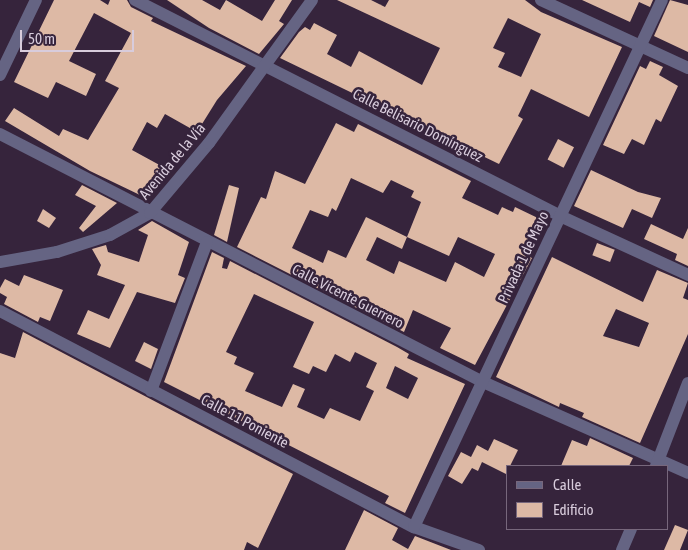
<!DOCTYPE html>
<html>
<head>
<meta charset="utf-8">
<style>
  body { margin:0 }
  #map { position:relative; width:688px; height:550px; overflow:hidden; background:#36243c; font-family:"Asap Condensed",sans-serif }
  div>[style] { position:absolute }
  .building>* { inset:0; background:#ddb9a5; transform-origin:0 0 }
  .minor>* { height:12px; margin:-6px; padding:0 6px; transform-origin:6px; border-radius:6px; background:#656483 }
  span { translate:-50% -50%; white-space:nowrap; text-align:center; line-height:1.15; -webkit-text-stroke:5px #36243c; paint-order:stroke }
  .street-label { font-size:15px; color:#d8ccdc }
  .legend { position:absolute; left:506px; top:465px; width:162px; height:65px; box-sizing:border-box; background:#36243c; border:1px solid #77677c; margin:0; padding:6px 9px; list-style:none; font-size:15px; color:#d8ccdc }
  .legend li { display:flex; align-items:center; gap:10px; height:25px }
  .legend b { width:25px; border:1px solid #77677c }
  .scale { position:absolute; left:20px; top:30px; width:114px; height:22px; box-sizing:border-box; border:2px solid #d8ccdc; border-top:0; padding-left:6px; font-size:15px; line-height:18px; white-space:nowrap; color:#d8ccdc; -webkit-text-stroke:4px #36243c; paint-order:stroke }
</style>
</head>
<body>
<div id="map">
  <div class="building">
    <div style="clip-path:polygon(54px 0,100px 0,108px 5px,110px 0,127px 0,131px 7px,153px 18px,151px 21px,246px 66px,217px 100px,197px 132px,165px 114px,157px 128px,147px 122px,132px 150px,165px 168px,140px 195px,90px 171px,5px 121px,14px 108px,59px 136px,63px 129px,88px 140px,119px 88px,105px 81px,131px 33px,94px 13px,69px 61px,96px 74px,86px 96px,56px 82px,48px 98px,14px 82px)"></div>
    <div style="clip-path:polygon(167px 0,202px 0,220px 10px,226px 0,262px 21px,275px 0,292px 0,279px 21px,284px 24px,259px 54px,209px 28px)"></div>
    <div style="clip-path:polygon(evenodd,337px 0,371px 0,385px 7px,389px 0,525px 0,541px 12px,622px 47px,589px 117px,531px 89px,518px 116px,523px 119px,499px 164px,280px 58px,299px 32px,305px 27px,310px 30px,314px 23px,337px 35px,327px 54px,351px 67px,359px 51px,422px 85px,440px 48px,337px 0,508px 18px,541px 34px,521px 77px,498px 67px,505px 53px,493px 48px,508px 18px)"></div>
    <div style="clip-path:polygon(582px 0,653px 0,650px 7px,639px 2px,630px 22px)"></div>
    <div style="clip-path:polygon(670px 0,688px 5px,688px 52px,654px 36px)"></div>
    <div style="clip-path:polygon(650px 61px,663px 67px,659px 75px,678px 86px,661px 122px,656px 119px,644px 145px,632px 139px,624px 154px,603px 145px,640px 66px,646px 69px)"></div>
    <div style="clip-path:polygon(evenodd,336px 123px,354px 132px,358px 124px,471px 181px,462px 198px,498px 215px,502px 207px,513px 212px,515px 207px,542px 220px,525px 255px,532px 258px,475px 365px,440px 348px,451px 328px,413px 310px,404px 332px,237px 247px,261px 197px,266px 199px,275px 171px,305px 184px,336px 123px,351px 178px,383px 193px,391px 180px,414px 191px,411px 197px,421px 202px,407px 237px,366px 217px,346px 258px,328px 250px,323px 263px,292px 248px,310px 210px,328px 217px,332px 208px,336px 211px,351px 178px,336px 123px,377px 237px,402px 249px,407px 237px,449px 256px,458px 237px,495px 254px,484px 277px,455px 262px,446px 282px,399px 261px,394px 274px,366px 260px,377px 237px)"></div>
    <div style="left:558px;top:139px;width:18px;height:23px;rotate:27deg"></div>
    <div style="clip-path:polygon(591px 170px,638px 192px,661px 198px,652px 218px,632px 209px,623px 228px,574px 206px)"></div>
    <div style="clip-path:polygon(82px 185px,117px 203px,83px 232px,79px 228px,96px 206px,75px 195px)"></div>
    <div style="clip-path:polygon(229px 185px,239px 188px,227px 242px,214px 235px)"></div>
    <div style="clip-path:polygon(43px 209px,56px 218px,49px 228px,37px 221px)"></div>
    <div style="clip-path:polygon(152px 221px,189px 242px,178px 275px,185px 278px,175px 303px,137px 292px,110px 348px,77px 334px,88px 310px,109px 319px,125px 285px,97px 275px,101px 265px,92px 249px,106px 245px,108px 252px,139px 262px,148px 235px,138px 230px)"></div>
    <div style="clip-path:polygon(651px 224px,683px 239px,688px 228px,688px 266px,675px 260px,677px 254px,644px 239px)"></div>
    <div style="left:597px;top:243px;width:19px;height:13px;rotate:21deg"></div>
    <div style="clip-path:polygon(evenodd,212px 252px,224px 258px,222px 268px,227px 269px,230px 261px,397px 347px,409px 354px,407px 358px,465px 384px,405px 513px,385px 503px,389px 496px,164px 382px,212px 252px,254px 294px,314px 322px,293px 367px,309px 374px,313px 366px,326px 372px,335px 354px,350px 362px,355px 352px,377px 363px,366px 387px,374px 391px,360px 421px,330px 408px,324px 419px,297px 407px,305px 389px,293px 384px,282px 407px,245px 391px,254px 373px,234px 364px,237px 357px,226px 352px,254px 294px,212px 252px,395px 366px,418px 378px,408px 399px,386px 388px,395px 366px)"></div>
    <div style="clip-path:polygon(evenodd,552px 257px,643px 302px,657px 270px,688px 283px,683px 298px,688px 300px,688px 334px,640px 443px,582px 417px,584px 413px,560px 403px,559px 407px,496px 377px,552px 257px,616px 309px,649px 323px,639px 347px,603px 336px,616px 309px)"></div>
    <div style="clip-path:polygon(24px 275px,63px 290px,50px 321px,40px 317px,38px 322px,4px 304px,7px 297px,0 293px,0 288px,5px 279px,19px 286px)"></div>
    <div style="clip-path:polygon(23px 332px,293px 474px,258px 548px,247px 542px,244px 550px,0 550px,0 353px,15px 358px)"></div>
    <div style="clip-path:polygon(144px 342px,158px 349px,151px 369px,135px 361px)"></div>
    <div style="clip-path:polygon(590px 438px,633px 458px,629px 466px,561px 466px,572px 440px,587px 446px)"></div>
    <div style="clip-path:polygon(494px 439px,518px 450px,506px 474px,482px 462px,478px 471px,472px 468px,462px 484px,448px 476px,461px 452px,471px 457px,477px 445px,488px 451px)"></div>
    <div style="clip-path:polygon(364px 510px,398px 528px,392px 540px,408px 549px,415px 536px,451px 550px,345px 550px)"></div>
    <div style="clip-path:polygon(675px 525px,688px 530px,680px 550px,664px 550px)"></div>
  </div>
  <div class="minor">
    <div style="left:135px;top:0;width:477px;rotate:26.9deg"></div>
    <div style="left:560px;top:216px;width:141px;rotate:24.7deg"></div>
    <div style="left:541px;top:0;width:162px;rotate:24.8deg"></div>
    <div style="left:0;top:75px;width:83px;rotate:-64.4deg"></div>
    <div style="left:0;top:134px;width:543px;rotate:27.18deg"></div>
    <div style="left:483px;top:382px;width:224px;rotate:23.9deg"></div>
    <div style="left:0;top:262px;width:58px;rotate:-10deg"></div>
    <div style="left:57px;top:252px;width:56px;rotate:-17.8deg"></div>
    <div style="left:110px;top:235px;width:46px;rotate:-28.8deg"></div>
    <div style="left:150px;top:213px;width:92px;rotate:-49.9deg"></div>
    <div style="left:209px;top:143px;width:176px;rotate:-54.2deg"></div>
    <div style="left:0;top:311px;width:467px;rotate:27.6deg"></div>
    <div style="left:414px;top:527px;width:69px;rotate:19.5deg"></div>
    <div style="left:151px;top:391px;width:159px;rotate:-69.4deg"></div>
    <div style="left:656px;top:466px;width:89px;rotate:-68.9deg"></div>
    <div style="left:414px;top:527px;width:582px;rotate:-64.8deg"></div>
    <div style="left:622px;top:550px;width:23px;rotate:-67deg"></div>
  </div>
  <div class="street-label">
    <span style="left:418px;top:125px;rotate:27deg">Calle Belisario Domínguez</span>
    <span style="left:172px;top:161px;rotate:-50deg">Avenida de la Vía</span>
    <span style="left:523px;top:257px;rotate:-65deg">Privada 1 de Mayo</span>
    <span style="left:348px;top:296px;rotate:27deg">Calle Vicente Guerrero</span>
    <span style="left:245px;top:421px;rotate:28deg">Calle 11 Poniente</span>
  </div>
  <ul class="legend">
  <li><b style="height:6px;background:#656483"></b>Calle</li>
  <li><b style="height:14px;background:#ddb9a5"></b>Edificio</li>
  </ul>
  <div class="scale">50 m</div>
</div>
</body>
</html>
